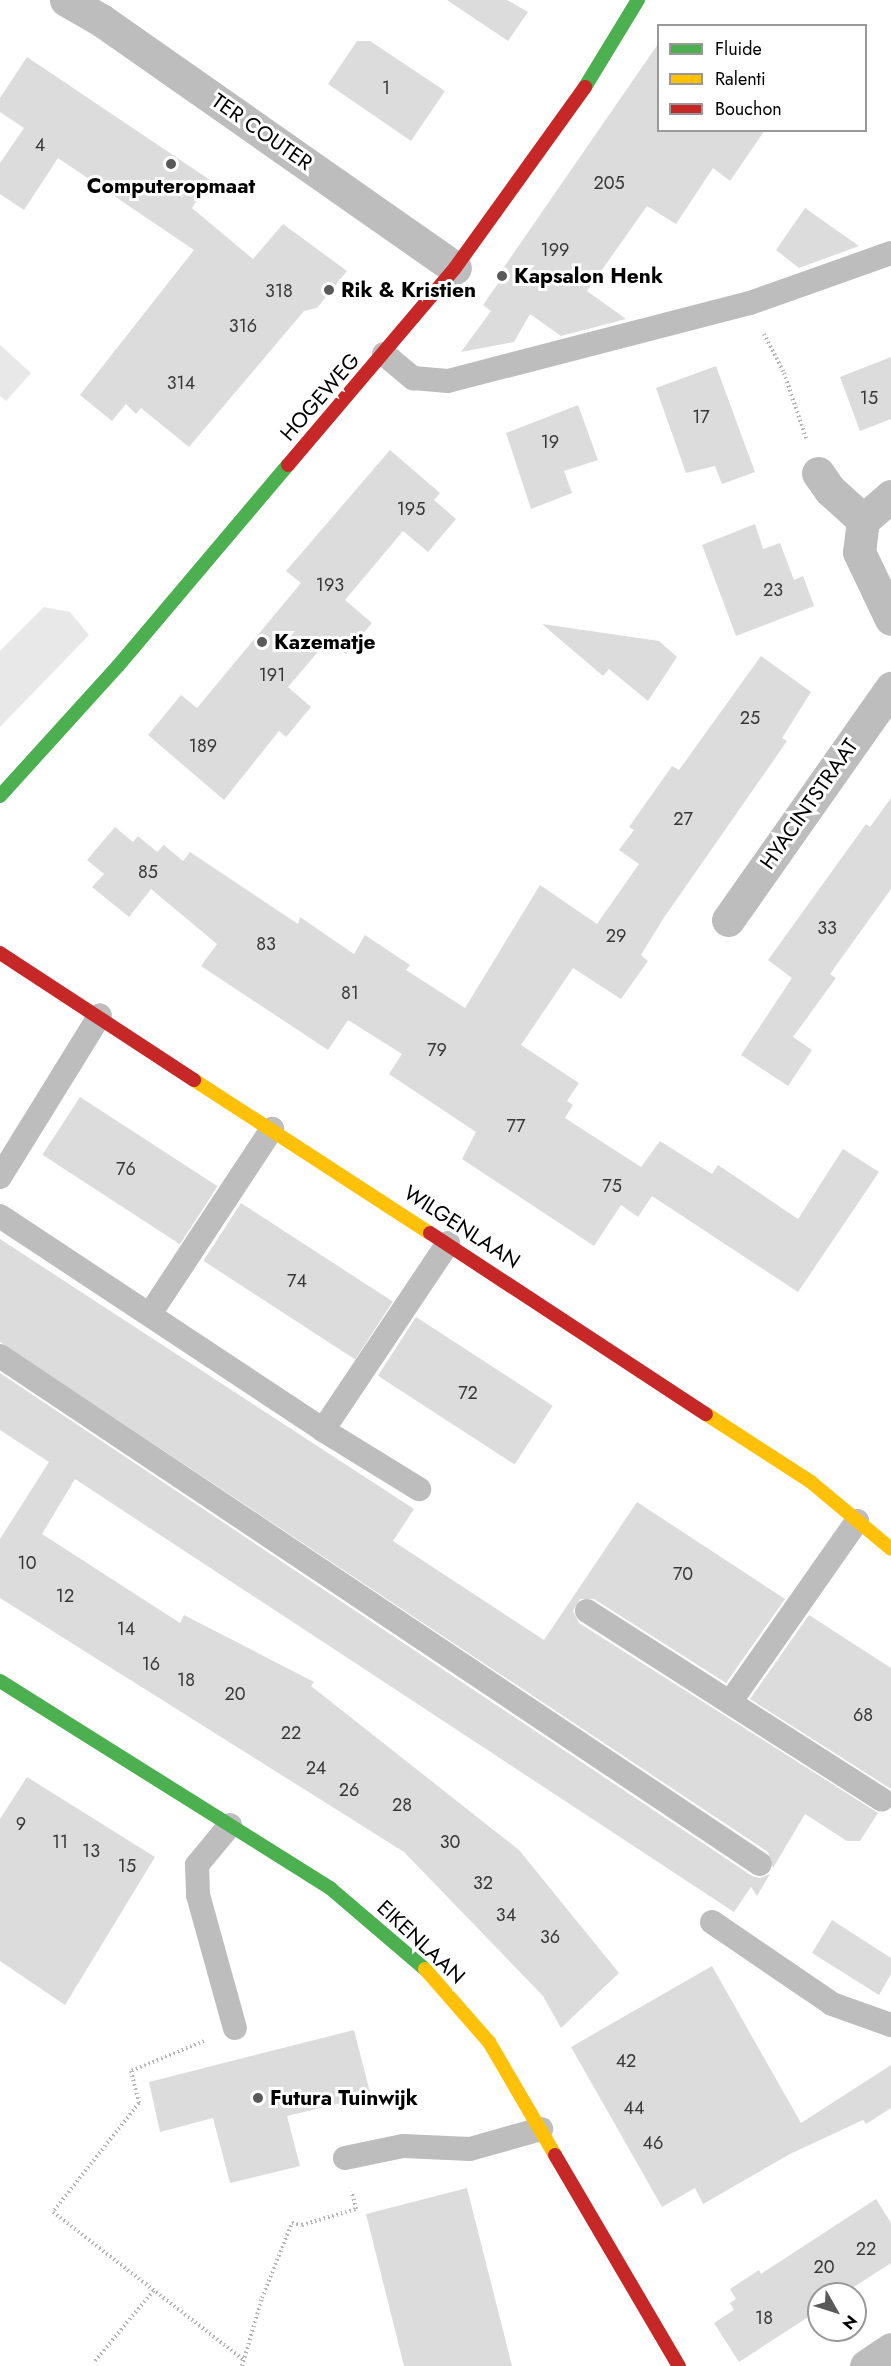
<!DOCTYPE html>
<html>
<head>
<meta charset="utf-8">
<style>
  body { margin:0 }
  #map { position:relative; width:891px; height:2366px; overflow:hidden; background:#fff; font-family:Jost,sans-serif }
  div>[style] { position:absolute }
  .green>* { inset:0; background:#e8e8e8 }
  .building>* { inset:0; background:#dcdcdc; transform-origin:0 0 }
  .path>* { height:4px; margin-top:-2px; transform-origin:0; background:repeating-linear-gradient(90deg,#b8b8b8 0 1.5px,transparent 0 4.5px) }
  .lane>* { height:24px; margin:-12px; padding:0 12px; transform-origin:12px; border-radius:12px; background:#bdbdbd }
  .street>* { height:33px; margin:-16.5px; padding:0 16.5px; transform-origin:16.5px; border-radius:16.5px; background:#bdbdbd }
  .fast>* { height:14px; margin:-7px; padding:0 7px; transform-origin:7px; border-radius:7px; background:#4caf50 }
  .slow>* { height:14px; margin:-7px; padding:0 7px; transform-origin:7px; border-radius:7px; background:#ffc107 }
  .jam>* { height:14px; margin:-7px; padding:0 7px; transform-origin:7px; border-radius:7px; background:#c62828 }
  .dots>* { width:16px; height:16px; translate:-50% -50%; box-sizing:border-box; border:3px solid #fff; border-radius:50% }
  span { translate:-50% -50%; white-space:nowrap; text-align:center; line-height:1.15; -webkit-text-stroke:6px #fff; paint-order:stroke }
  .number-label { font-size:18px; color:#373737 }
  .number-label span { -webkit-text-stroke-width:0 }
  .street-label { font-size:21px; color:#000 }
  .poi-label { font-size:21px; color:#000; font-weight:700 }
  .left { translate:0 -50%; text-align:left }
  .legend { position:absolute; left:657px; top:24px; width:210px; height:108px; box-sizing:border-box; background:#fff; border:2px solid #999; margin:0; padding:8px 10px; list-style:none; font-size:18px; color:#000 }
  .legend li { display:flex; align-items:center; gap:12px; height:30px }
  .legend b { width:30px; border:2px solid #999 }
  .north { position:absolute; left:807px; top:2282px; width:60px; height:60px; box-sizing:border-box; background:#fff; border:2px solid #999; border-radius:50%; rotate:129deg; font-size:16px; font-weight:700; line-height:24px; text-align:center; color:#000 }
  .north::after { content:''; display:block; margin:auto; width:21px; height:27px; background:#595959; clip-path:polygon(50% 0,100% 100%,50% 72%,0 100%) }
</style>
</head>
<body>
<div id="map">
  <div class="green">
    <div style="clip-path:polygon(0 345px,31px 373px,6px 401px,0 396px)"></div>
    <div style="clip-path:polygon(44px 607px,70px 612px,89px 635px,0 727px,0 651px)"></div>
  </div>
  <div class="building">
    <div style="clip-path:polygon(447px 0,507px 0,528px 12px,508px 41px)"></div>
    <div style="clip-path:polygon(357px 41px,370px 41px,445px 91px,411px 141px,328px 84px)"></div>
    <div style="clip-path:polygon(658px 44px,658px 130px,765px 130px,730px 181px,713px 168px,676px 224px,647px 206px,587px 291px,626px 319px,561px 336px,530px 314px,514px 342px,461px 352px,491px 311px,483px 305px,508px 269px,504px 267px)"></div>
    <div style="clip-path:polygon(27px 57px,210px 180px,192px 208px,253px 259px,283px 224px,347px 271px,317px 308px,304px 311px,189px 447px,141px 408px,136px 414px,126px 404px,112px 421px,80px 395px,194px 250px,58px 158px,24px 210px,0 194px,0 163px,24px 128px,0 112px,0 98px)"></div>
    <div style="clip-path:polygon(805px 208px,859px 246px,799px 268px,776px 250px)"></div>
    <div style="clip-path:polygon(891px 357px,891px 419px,860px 431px,840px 377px)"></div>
    <div style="clip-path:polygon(716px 366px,755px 472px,722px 484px,715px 466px,686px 473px,656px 388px)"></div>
    <div style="clip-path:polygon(578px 405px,598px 460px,564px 471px,572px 493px,531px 509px,506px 433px)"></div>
    <div style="clip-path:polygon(390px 450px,440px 493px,434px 500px,456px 519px,428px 552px,403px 531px,345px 600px,372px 623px,346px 654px,329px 639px,288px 687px,311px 707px,286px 737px,279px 731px,224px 800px,148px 735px,181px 695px,197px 708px,301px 583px,286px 571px)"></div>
    <div style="clip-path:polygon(755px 524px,763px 549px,780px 543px,794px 580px,803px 576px,814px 606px,736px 636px,702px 545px)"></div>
    <div style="clip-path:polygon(542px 624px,659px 641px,677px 657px,648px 701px,609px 669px,603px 676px)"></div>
    <div style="clip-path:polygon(761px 656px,811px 692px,782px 738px,787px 741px,663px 919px,641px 955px,648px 961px,621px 999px,573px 968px,521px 1045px,579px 1083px,567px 1101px,573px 1105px,565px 1118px,641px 1167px,660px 1141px,712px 1174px,718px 1165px,798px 1219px,843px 1149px,879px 1172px,798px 1292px,652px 1196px,638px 1217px,621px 1205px,594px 1246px,462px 1159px,476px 1132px,389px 1074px,402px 1054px,348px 1020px,328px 1050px,201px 966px,217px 944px,151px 889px,129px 917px,92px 887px,104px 874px,87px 860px,115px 827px,133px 842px,138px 836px,157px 852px,164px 845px,183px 861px,190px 852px,298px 924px,300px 917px,354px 954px,365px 935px,410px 965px,406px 970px,465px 1008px,540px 885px,597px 924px,639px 864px,619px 850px,634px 830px,629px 827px,672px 766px,679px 770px)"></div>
    <div style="clip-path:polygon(891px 798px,891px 889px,830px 974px,836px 978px,793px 1037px,812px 1050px,788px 1086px,741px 1055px,792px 978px,768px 960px,866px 824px,870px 827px)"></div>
    <div style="left:80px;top:1097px;width:164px;height:69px;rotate:33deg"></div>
    <div style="left:241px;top:1203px;width:181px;height:69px;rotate:33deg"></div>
    <div style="clip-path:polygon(0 1239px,414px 1509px,393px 1541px,544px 1640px,637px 1502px,785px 1599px,726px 1683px,594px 1599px,580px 1599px,573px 1611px,579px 1623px,878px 1813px,860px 1841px,847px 1841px,805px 1814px,773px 1868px,768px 1852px,0 1342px)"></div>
    <div style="left:416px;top:1317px;width:163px;height:70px;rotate:33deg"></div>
    <div style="clip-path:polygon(0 1373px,752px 1876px,760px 1878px,770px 1874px,757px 1896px,751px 1887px,734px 1912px,75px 1479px,42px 1534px,180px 1623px,184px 1615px,314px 1682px,311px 1686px,519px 1850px,619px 1973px,561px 2028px,543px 1996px,404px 1852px,0 1598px,0 1539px,49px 1462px,0 1430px)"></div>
    <div style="clip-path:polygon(809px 1615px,891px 1668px,891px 1789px,750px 1699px)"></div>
    <div style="clip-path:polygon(27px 1777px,155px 1857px,65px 2005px,0 1961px,0 1819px)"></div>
    <div style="clip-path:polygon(832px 1920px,891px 1958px,891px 1974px,879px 1995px,812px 1953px)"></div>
    <div style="clip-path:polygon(712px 1966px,801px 2123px,891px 2065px,891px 2108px,866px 2124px,863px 2120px,790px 2154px,703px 2204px,695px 2188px,662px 2207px,571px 2047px)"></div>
    <div style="clip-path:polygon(354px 2030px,371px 2096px,287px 2116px,300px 2166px,230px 2183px,213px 2118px,160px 2132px,149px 2082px)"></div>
    <div style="clip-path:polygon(467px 2188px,512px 2366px,404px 2366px,366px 2214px)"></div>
    <div style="clip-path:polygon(876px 2199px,891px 2223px,891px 2263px,843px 2294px,819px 2294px,819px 2310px,739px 2362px,714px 2323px,734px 2310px,730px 2303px,736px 2299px,730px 2289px,759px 2270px,761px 2274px)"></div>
  </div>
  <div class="path">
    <div style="left:764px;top:334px;width:44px;rotate:62.9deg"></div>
    <div style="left:784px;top:373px;width:69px;rotate:71.3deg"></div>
    <div style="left:204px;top:2041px;width:79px;rotate:157.7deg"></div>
    <div style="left:131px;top:2071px;width:33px;rotate:76deg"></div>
    <div style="left:139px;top:2103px;width:139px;rotate:128.3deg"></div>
    <div style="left:53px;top:2212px;width:242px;rotate:37.8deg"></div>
    <div style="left:95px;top:2361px;width:92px;rotate:-50.3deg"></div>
    <div style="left:242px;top:2366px;width:71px;rotate:-73.6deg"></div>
    <div style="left:262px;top:2298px;width:81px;rotate:-68.2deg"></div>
    <div style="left:292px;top:2223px;width:10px;rotate:11deg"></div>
    <div style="left:302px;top:2225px;width:56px;rotate:-16.5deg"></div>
    <div style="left:356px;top:2209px;width:18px;rotate:-103deg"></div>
  </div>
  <div class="lane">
    <div style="left:384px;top:354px;width:38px;rotate:40deg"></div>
    <div style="left:413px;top:378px;width:35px;rotate:5deg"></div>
    <div style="left:448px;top:381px;width:312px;rotate:-14.5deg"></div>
    <div style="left:750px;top:303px;width:150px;rotate:-19.5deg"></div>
    <div style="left:0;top:1177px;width:190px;rotate:-58.3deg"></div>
    <div style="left:0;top:1216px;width:387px;rotate:33.5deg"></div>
    <div style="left:323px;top:1430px;width:113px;rotate:31.6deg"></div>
    <div style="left:150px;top:1314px;width:222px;rotate:-56.6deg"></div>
    <div style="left:0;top:1356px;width:914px;rotate:33.76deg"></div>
    <div style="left:323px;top:1430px;width:225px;rotate:-56.2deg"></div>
    <div style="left:587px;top:1611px;width:350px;rotate:32.6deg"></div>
    <div style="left:731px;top:1701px;width:220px;rotate:-55deg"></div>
    <div style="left:230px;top:1825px;width:52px;rotate:129.5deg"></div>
    <div style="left:197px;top:1865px;width:30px;rotate:88deg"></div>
    <div style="left:198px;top:1895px;width:138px;rotate:74.5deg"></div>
    <div style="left:712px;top:1922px;width:145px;rotate:34.3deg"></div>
    <div style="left:832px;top:2004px;width:63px;rotate:19.6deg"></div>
    <div style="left:345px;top:2158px;width:59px;rotate:-11.7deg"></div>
    <div style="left:403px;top:2146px;width:67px;rotate:2.6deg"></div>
    <div style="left:470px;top:2149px;width:74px;rotate:-15.7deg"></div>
  </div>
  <div class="street">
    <div style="left:66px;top:0;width:40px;rotate:29.7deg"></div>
    <div style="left:101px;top:20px;width:432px;rotate:35deg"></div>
    <div style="left:818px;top:473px;width:21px;rotate:55deg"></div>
    <div style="left:830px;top:490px;width:45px;rotate:42.3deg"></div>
    <div style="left:891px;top:496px;width:37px;rotate:139deg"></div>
    <div style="left:863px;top:520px;width:32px;rotate:97deg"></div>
    <div style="left:859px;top:552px;width:74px;rotate:64.5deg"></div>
    <div style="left:728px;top:920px;width:284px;rotate:-54.9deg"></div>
    <div style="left:866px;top:2366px;width:30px;rotate:-34deg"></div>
  </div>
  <div class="fast">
    <div style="left:585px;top:87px;width:102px;rotate:-58.7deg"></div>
    <div style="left:0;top:796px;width:176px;rotate:-47.8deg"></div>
    <div style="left:118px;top:666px;width:263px;rotate:-49.8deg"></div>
    <div style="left:0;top:1681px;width:390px;rotate:32.1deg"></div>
    <div style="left:330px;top:1888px;width:125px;rotate:40.5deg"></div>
  </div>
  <div class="slow">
    <div style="left:194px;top:1080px;width:281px;rotate:33deg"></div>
    <div style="left:706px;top:1414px;width:125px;rotate:32.9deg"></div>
    <div style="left:811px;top:1482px;width:104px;rotate:39.9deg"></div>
    <div style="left:425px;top:1969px;width:97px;rotate:48.8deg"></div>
    <div style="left:489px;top:2042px;width:131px;rotate:59.7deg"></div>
  </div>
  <div class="jam">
    <div style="left:288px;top:465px;width:258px;rotate:-49.7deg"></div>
    <div style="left:455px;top:268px;width:223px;rotate:-54.3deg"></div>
    <div style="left:0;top:953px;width:232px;rotate:33.2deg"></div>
    <div style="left:430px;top:1233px;width:330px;rotate:33.3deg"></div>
    <div style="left:555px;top:2155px;width:245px;rotate:59.6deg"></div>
  </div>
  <div class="dots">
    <div style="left:171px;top:164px;background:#595959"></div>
    <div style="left:502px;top:276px;background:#595959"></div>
    <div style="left:329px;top:290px;background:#595959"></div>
    <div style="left:262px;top:642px;background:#595959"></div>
    <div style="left:258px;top:2098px;background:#595959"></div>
  </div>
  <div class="number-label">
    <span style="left:386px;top:88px">1</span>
    <span style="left:40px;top:145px">4</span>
    <span style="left:609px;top:183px">205</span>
    <span style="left:555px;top:250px">199</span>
    <span style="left:279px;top:291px">318</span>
    <span style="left:243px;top:326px">316</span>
    <span style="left:181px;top:383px">314</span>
    <span style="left:869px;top:398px">15</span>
    <span style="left:701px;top:417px">17</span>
    <span style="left:550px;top:442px">19</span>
    <span style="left:411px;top:509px">195</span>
    <span style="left:330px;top:585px">193</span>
    <span style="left:773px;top:590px">23</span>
    <span style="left:272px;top:675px">191</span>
    <span style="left:750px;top:718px">25</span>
    <span style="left:203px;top:746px">189</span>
    <span style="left:683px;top:819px">27</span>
    <span style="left:148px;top:872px">85</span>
    <span style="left:827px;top:928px">33</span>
    <span style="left:616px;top:936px">29</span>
    <span style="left:266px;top:944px">83</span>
    <span style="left:350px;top:993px">81</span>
    <span style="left:437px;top:1050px">79</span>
    <span style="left:516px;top:1126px">77</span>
    <span style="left:126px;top:1169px">76</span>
    <span style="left:612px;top:1186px">75</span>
    <span style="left:297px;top:1281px">74</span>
    <span style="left:468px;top:1393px">72</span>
    <span style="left:27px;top:1563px">10</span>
    <span style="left:683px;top:1574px">70</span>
    <span style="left:65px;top:1596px">12</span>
    <span style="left:126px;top:1629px">14</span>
    <span style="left:151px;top:1664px">16</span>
    <span style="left:186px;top:1680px">18</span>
    <span style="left:235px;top:1694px">20</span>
    <span style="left:863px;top:1715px">68</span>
    <span style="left:291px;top:1733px">22</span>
    <span style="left:316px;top:1768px">24</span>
    <span style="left:349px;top:1790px">26</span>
    <span style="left:402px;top:1805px">28</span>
    <span style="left:21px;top:1824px">9</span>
    <span style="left:60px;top:1842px">11</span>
    <span style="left:450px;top:1842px">30</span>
    <span style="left:91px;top:1851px">13</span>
    <span style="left:127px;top:1866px">15</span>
    <span style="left:483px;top:1883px">32</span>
    <span style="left:506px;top:1915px">34</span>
    <span style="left:550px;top:1937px">36</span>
    <span style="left:626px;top:2061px">42</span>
    <span style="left:634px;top:2108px">44</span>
    <span style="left:653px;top:2143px">46</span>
    <span style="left:866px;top:2249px">22</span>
    <span style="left:824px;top:2267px">20</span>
    <span style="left:764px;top:2318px">18</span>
  </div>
  <div class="street-label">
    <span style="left:262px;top:132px;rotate:35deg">TER COUTER</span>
    <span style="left:320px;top:397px;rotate:-49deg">HOGEWEG</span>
    <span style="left:809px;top:804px;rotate:-55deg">HYACINTSTRAAT</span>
    <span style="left:462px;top:1227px;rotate:33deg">WILGENLAAN</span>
    <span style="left:421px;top:1942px;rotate:43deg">EIKENLAAN</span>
  </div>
  <div class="poi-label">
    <span style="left:171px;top:186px">Computeropmaat</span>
    <span class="left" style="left:514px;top:276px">Kapsalon Henk</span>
    <span class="left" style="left:341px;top:290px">Rik &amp; Kristien</span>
    <span class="left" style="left:274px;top:642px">Kazematje</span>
    <span class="left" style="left:270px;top:2098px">Futura Tuinwijk</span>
  </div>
  <ul class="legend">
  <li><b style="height:8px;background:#4caf50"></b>Fluide</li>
  <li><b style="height:8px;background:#ffc107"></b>Ralenti</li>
  <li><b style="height:8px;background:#c62828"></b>Bouchon</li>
  </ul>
  <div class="north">N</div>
</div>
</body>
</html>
